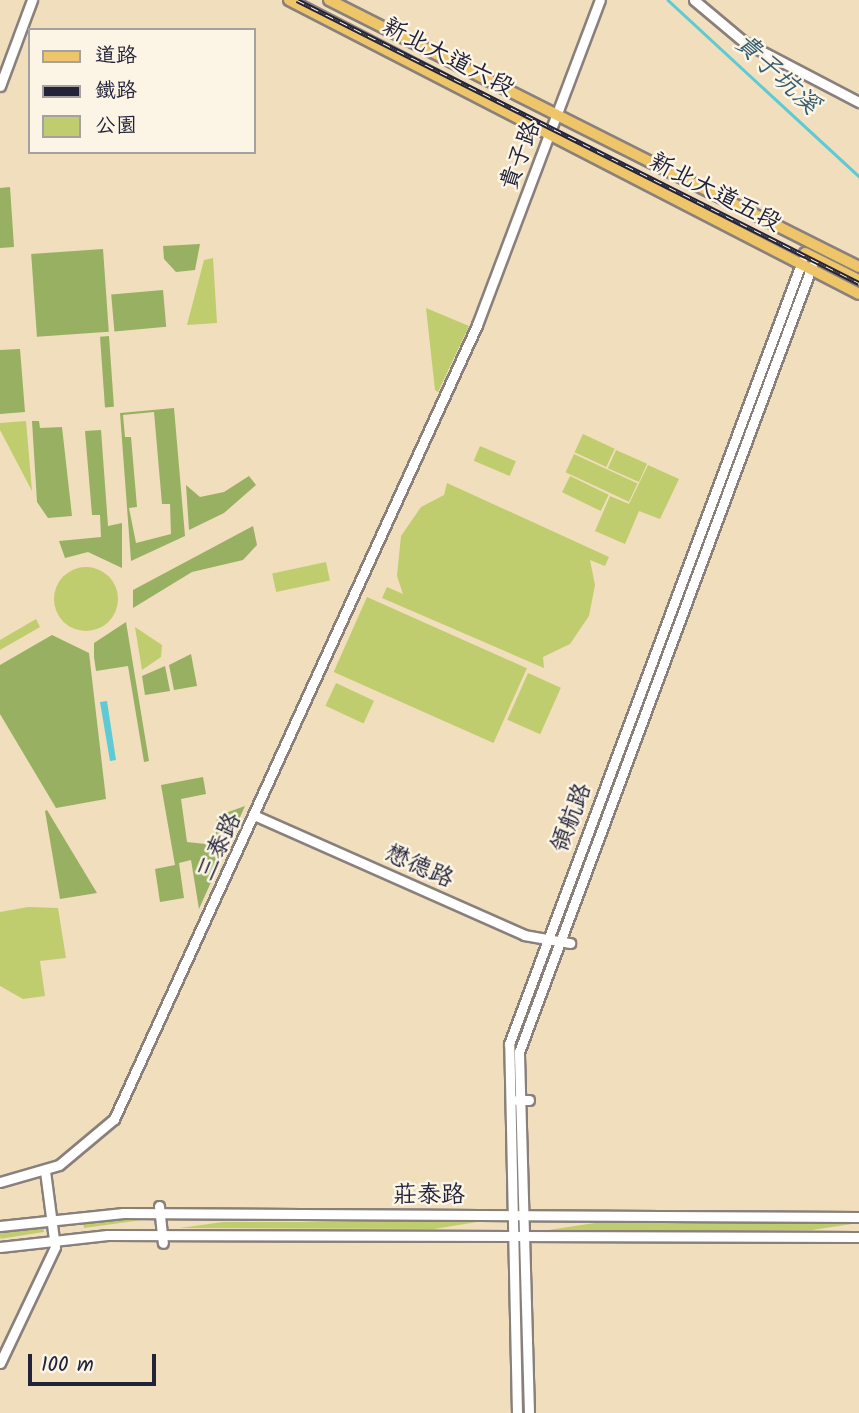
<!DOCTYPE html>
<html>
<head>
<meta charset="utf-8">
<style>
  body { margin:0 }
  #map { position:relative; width:859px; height:1413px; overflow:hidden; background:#f0debd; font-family:Kalam,"LXGW WenKai TC",sans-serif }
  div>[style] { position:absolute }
  .green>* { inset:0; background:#c0cd6f; transform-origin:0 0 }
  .round { border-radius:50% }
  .forest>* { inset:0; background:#98b062; transform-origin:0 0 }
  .water>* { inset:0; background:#5dcad4 }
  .stream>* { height:2.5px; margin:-1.25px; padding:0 1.25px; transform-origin:1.25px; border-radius:1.25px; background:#5dcad4 }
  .roads { filter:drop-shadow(2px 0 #89807c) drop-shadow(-2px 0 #89807c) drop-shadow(0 2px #89807c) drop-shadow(0 -2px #89807c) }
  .minor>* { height:9px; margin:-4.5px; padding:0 4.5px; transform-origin:4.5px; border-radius:4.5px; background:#fff }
  .major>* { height:10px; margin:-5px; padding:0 5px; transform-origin:5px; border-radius:5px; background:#eec569 }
  .rail>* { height:5px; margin-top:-2.5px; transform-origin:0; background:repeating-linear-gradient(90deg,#fcf5e5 0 8px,#22223b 0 16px); box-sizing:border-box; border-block:2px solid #22223b }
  span { translate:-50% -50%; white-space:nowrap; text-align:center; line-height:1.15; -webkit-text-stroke:5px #fcf5e5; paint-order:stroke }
  .street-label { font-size:24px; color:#22223b }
  .water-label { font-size:26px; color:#375d71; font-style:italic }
  .legend { position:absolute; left:28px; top:28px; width:228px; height:126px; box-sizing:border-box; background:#fcf5e5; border:2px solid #a5a1a1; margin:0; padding:9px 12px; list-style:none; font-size:21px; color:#22223b }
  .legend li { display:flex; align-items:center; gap:14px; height:35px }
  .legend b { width:35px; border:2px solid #a5a1a1 }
  .scale { position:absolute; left:28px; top:1354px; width:128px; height:32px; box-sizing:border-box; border:4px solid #22223b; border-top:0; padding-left:9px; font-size:21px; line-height:24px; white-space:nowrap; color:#22223b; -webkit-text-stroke:5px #fcf5e5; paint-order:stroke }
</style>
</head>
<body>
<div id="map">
  <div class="green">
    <div style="clip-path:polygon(213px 258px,217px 323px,187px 325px,204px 260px)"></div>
    <div style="clip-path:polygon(426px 308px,469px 326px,438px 392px,435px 390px)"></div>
    <div style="clip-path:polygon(26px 421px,32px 491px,0 430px,0 423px)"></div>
    <div style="left:583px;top:434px;width:35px;height:20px;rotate:25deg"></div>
    <div style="left:480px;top:446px;width:39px;height:16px;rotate:23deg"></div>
    <div style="left:616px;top:450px;width:34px;height:20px;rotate:24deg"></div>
    <div style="left:574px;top:454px;width:70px;height:20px;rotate:25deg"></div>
    <div style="clip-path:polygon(648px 465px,679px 479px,660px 519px,639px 511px,625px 544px,595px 531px,610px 496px,629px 504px)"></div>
    <div style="left:570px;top:476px;width:43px;height:18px;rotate:26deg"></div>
    <div style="clip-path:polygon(447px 483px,609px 557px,605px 566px,590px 560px,595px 585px,589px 616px,570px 644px,543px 657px,544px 668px,382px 598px,387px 587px,403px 594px,397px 576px,401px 536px,421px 507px,444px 495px)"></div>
    <div style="left:326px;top:562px;width:19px;height:55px;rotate:78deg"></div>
    <div class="round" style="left:54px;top:567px;width:64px;height:64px"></div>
    <div style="left:367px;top:597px;width:175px;height:82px;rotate:24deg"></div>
    <div style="clip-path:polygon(36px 619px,40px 627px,0 650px,0 640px)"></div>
    <div style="clip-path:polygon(135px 627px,162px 645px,161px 657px,142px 670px)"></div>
    <div style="left:528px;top:673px;width:36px;height:51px;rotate:24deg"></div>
    <div style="left:336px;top:683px;width:42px;height:25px;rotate:25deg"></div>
    <div style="clip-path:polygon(28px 907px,58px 908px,66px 958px,40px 961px,45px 996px,23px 999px,0 986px,0 912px)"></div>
    <div style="clip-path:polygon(142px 1220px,84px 1228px,83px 1221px,111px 1220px)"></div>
    <div style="clip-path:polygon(223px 1222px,477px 1222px,434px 1229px,180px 1228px)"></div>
    <div style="clip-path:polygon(595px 1223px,852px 1223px,852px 1224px,812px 1230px,548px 1230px)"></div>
    <div style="left:43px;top:1226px;width:6px;height:44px;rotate:81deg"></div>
  </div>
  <div class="forest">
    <div style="clip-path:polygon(10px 187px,14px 247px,0 248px,0 188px)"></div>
    <div style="clip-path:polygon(200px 244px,195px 270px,176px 272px,164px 259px,163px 246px)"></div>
    <div style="left:103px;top:249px;width:83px;height:72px;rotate:86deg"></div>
    <div style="left:163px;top:290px;width:37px;height:52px;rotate:85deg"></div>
    <div style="left:109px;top:336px;width:71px;height:9px;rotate:86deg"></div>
    <div style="clip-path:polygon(20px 349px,25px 412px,0 414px,0 350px)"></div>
    <div style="clip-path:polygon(evenodd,174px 408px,185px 536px,131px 561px,120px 413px,174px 408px,154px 412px,162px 504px,170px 504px,171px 534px,136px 543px,129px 508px,137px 507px,131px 437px,125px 437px,123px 415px,154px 412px)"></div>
    <div style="clip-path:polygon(32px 421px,39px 421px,40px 428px,62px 427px,72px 516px,48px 518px,37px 502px)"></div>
    <div style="clip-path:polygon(101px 430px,108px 526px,122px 523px,122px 568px,88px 552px,65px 558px,59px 541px,101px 537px,100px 515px,92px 515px,85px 431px)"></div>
    <div style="clip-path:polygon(249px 476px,256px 485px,224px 513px,189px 530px,186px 485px,200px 497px,224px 492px)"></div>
    <div style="clip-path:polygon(253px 526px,257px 545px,243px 560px,192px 572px,133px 608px,133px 590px)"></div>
    <div style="clip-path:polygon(126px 622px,149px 761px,144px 762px,128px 666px,96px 671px,94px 657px,94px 643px)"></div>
    <div style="clip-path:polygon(52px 635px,89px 653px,106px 799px,56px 808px,0 714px,0 665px)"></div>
    <div style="clip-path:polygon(191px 654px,197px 686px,174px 690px,169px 665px)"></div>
    <div style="clip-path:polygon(165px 666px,170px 691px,145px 695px,142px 676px)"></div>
    <div style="clip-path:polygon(203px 777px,206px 794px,181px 799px,187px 842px,215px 845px,217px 816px,245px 806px,199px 909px,191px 860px,179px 863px,184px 898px,160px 902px,155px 869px,175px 865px,161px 785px)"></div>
    <div style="clip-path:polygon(45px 811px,47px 810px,97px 893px,60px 899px)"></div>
  </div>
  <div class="water">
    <div style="clip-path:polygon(107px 701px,116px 760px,110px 761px,100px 702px)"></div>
  </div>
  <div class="stream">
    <div style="left:668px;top:0;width:260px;rotate:42.7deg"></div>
  </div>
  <div class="roads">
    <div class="minor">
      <div style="left:694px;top:0;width:65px;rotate:40deg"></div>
      <div style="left:744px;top:42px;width:130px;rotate:27.6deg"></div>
      <div style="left:0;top:86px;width:92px;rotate:-69.6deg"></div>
      <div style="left:256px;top:816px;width:293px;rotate:23.9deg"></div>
      <div style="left:524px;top:935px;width:47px;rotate:9.9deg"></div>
      <div style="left:517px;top:1100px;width:12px"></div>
      <div style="left:0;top:1182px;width:61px;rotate:-16.1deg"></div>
      <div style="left:59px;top:1165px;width:72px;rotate:-39.9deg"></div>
      <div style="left:114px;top:1119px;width:873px;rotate:-65.43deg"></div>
      <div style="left:477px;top:325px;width:347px;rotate:-69.3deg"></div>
      <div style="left:159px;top:1206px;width:37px;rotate:84deg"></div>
      <div style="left:0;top:1226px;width:124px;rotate:-6deg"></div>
      <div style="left:123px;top:1213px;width:736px;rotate:0.31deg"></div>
      <div style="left:0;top:1247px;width:108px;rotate:-6.4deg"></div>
      <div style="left:107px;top:1235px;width:752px;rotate:0.15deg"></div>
      <div style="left:0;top:1363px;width:128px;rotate:-64.6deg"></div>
      <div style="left:55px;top:1247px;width:77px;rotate:-97.5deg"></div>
      <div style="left:517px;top:1413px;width:369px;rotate:-91.2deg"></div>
      <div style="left:509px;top:1044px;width:836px;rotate:-69.48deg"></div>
      <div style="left:529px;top:1413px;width:361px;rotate:-91.6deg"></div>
      <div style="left:519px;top:1052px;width:839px;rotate:-69.56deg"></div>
    </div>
    <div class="major">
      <div style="left:289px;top:0;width:641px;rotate:27.28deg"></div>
      <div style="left:329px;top:0;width:593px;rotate:26.74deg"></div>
      <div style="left:805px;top:253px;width:60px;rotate:26.6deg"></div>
    </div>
  </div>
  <div class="rail">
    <div style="left:297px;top:0;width:629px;rotate:26.73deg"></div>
  </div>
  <div class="street-label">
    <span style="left:448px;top:58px;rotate:27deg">新北大道六段</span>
    <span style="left:521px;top:156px;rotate:-69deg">貴子路</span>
    <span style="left:715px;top:193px;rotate:27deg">新北大道五段</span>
    <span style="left:572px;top:818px;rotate:-69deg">領航路</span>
    <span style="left:220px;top:847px;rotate:-65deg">三泰路</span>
    <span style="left:419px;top:867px;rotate:24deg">懋德路</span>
    <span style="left:429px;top:1196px">莊泰路</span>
  </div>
  <div class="water-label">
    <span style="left:776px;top:75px;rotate:43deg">貴子坑溪</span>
  </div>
  <ul class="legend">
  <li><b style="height:9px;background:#eec569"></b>道路</li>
  <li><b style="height:9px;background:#22223b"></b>鐵路</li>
  <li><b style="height:19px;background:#c0cd6f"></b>公園</li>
  </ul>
  <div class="scale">100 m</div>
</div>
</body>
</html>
